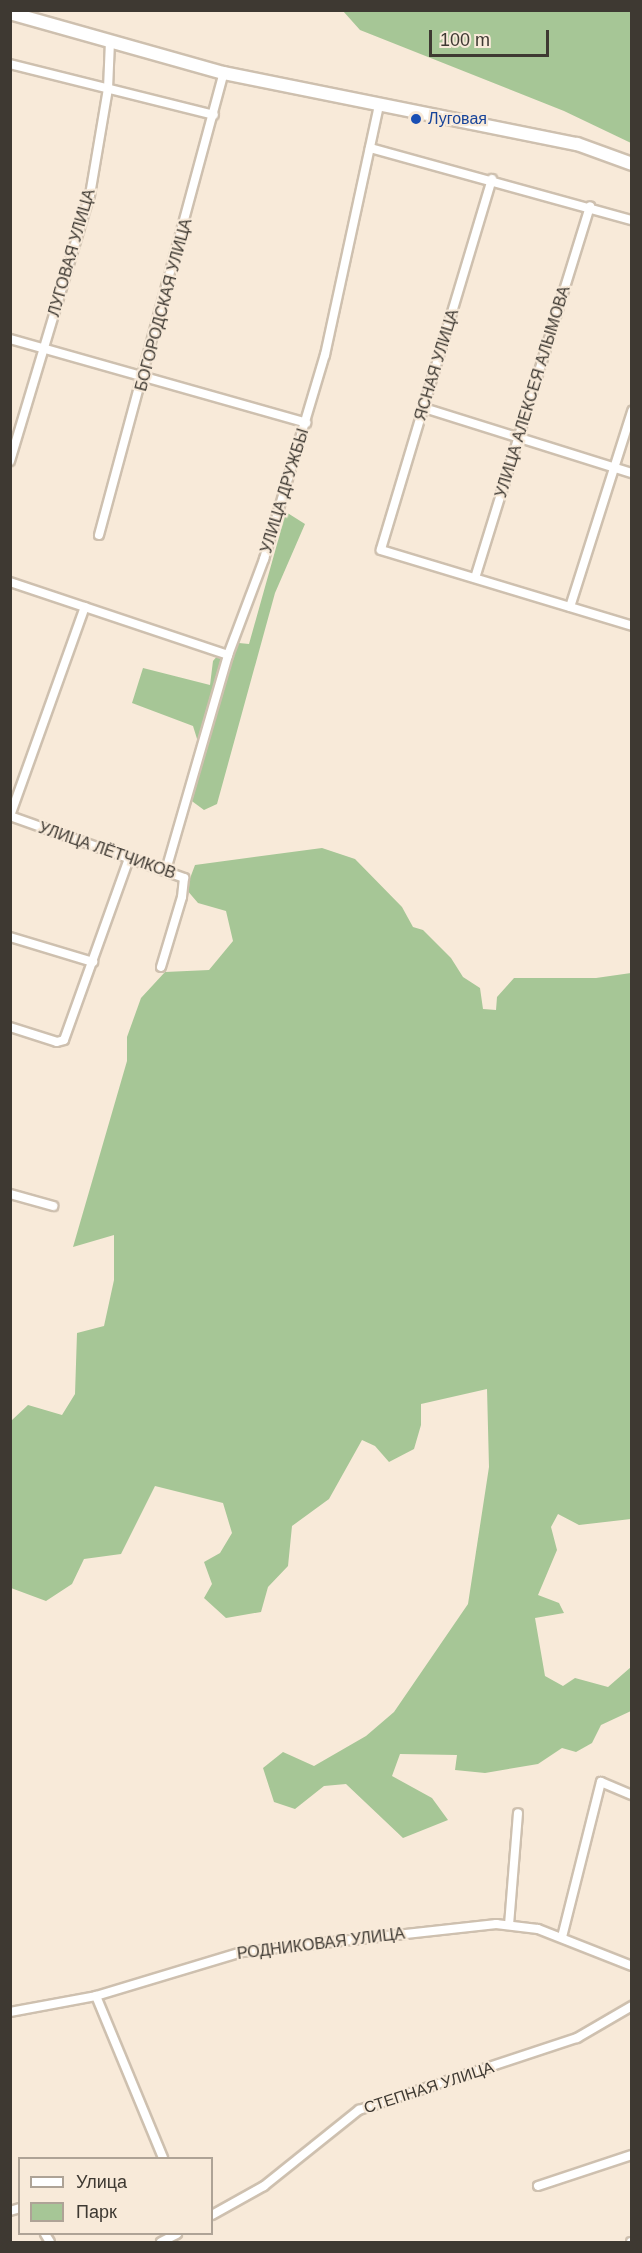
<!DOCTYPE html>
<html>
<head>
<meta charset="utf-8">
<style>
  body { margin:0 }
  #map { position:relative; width:642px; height:2253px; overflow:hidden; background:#f8ead9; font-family:Helvetica,sans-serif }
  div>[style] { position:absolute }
  .green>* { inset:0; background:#a6c696 }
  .roads { filter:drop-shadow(2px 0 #cec0af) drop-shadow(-2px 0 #cec0af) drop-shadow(0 2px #cec0af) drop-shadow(0 -2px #cec0af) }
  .street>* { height:8px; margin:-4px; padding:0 4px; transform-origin:4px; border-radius:4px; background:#fff }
  .secondary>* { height:12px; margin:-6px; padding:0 6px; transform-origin:6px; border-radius:6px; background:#fff }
  .dots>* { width:16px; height:16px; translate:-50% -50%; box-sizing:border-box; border:3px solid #f8ead9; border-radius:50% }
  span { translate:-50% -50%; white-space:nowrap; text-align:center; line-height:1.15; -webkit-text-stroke:4.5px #f8ead9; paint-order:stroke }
  .transit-label { font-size:16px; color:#164399 }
  .left { translate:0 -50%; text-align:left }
  .street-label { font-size:16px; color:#3e3932 }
  .frame { position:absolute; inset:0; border:12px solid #3e3932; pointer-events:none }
  .legend { position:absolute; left:18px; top:2157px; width:195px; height:78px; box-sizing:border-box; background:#f8ead9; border:2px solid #aea396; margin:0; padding:8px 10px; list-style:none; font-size:18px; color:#3e3932 }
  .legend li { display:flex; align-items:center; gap:12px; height:30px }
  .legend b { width:30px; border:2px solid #aea396 }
  .scale { position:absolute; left:429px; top:30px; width:120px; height:27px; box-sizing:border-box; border:3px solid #3e3932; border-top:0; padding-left:8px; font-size:18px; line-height:21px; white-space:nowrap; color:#3e3932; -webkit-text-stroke:4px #f8ead9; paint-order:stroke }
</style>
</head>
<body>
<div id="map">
  <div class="green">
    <div style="clip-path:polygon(343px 11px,631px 11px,631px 143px,564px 111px,360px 30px)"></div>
    <div style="clip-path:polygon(286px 512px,305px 524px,275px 593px,217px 804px,204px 810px,185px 796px,198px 742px,193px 726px,132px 703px,143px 668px,210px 685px,213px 661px,229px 642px,249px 644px)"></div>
    <div style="clip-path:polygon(322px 848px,355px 859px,402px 907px,413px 927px,423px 930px,451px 958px,463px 977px,480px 988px,483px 1009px,496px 1010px,497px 997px,514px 978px,596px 978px,631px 973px,631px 1519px,579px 1525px,558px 1514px,551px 1527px,557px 1550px,538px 1595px,559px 1603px,564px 1613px,535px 1618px,545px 1676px,563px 1686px,575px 1678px,608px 1687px,631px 1667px,631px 1711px,601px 1725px,592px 1743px,576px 1752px,562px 1748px,538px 1764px,485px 1773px,455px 1770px,457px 1755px,400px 1754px,392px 1776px,432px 1798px,448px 1820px,403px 1838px,346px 1784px,324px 1786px,295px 1809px,274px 1802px,263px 1768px,283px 1752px,314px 1766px,366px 1736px,394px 1712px,468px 1604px,489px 1467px,487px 1389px,421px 1404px,421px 1425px,414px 1449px,389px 1462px,375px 1446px,362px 1440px,329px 1499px,292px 1526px,288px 1566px,268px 1587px,261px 1612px,226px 1618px,204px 1598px,212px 1584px,204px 1562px,220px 1553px,232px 1533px,223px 1503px,155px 1486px,121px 1554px,84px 1559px,72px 1584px,46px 1601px,11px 1588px,11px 1421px,28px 1405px,62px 1415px,75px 1394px,77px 1333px,104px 1326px,114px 1280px,114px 1235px,73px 1247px,127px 1061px,127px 1037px,141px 998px,165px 972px,209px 970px,233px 941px,226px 911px,198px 903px,186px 889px,195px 865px)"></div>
  </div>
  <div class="roads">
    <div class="street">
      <div style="left:10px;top:64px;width:210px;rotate:14deg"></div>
      <div style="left:370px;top:148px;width:272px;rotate:15.4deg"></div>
      <div style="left:492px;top:179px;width:387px;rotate:106.7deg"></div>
      <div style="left:381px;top:550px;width:262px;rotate:16.8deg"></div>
      <div style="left:10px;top:339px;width:308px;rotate:15.8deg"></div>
      <div style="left:424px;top:408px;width:218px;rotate:17.4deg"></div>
      <div style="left:10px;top:461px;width:278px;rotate:-73.3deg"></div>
      <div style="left:90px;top:195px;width:108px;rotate:-80.4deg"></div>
      <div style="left:108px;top:89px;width:48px;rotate:-87.6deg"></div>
      <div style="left:99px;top:535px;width:479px;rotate:-74.9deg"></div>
      <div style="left:475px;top:578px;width:389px;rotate:-72.8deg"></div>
      <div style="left:10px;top:582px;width:230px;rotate:18.5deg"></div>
      <div style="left:570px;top:607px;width:206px;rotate:-72.4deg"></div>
      <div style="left:10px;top:816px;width:185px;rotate:19.6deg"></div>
      <div style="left:184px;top:878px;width:19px;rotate:96deg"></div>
      <div style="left:182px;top:897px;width:73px;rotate:106.7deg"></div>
      <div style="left:10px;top:816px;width:222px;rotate:-70.3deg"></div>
      <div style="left:166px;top:870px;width:224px;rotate:-73.9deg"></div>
      <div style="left:228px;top:655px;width:103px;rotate:-69.4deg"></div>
      <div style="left:264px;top:559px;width:213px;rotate:-73.4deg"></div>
      <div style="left:325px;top:355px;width:256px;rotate:-77.8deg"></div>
      <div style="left:10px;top:937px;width:87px;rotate:16.8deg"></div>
      <div style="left:10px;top:1027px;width:49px;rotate:17.7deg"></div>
      <div style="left:57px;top:1042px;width:7px;rotate:-16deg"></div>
      <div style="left:64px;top:1040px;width:193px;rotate:-70.3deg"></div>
      <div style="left:10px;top:1194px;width:45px;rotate:15.6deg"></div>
      <div style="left:509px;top:1925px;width:112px;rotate:-85.4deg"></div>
      <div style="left:562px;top:1937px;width:160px;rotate:-75.9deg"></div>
      <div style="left:601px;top:1782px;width:34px;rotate:23deg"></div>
      <div style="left:96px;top:1996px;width:175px;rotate:67.5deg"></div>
      <div style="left:10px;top:2012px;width:87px;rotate:-10.5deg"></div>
      <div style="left:96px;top:1996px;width:152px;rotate:-16.8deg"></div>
      <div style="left:242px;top:1952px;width:256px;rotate:-6.3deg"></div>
      <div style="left:496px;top:1924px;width:42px;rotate:6.8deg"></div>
      <div style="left:538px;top:1929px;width:101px;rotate:21.5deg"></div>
      <div style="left:538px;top:2186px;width:99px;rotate:-18.3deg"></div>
      <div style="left:10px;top:2211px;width:10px;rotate:-17deg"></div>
      <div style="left:212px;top:2215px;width:60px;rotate:-29.1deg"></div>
      <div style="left:264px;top:2186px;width:122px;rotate:-38.7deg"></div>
      <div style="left:359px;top:2110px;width:230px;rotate:-18.3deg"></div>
      <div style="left:577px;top:2038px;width:64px;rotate:-30.2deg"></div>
      <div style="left:45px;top:2234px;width:9px;rotate:58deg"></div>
      <div style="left:161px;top:2242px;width:18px;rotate:-27deg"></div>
      <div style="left:631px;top:2242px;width:1px"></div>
    </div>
    <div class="secondary">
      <div style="left:10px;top:13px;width:222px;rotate:15.7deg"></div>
      <div style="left:224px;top:73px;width:360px;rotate:11.4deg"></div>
      <div style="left:577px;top:144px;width:59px;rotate:20deg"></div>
    </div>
  </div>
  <div class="dots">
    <div style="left:416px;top:119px;background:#1a4fb4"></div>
  </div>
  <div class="transit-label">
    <span class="left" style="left:428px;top:119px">Луговая</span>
  </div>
  <div class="street-label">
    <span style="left:72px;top:253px;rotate:-74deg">ЛУГОВАЯ УЛИЦА</span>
    <span style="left:164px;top:305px;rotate:-75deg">БОГОРОДСКАЯ УЛИЦА</span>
    <span style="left:437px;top:365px;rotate:-73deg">ЯСНАЯ УЛИЦА</span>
    <span style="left:533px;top:392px;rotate:-73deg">УЛИЦА АЛЕКСЕЯ АЛЫМОВА</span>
    <span style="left:285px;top:491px;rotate:-73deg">УЛИЦА ДРУЖБЫ</span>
    <span style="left:107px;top:851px;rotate:19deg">УЛИЦА ЛЁТЧИКОВ</span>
    <span style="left:321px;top:1944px;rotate:-7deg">РОДНИКОВАЯ УЛИЦА</span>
    <span style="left:429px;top:2088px;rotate:-18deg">СТЕПНАЯ УЛИЦА</span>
  </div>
  <div class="frame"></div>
  <ul class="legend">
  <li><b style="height:8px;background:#fff"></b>Улица</li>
  <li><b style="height:16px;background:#a6c696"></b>Парк</li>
  </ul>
  <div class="scale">100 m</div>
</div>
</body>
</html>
